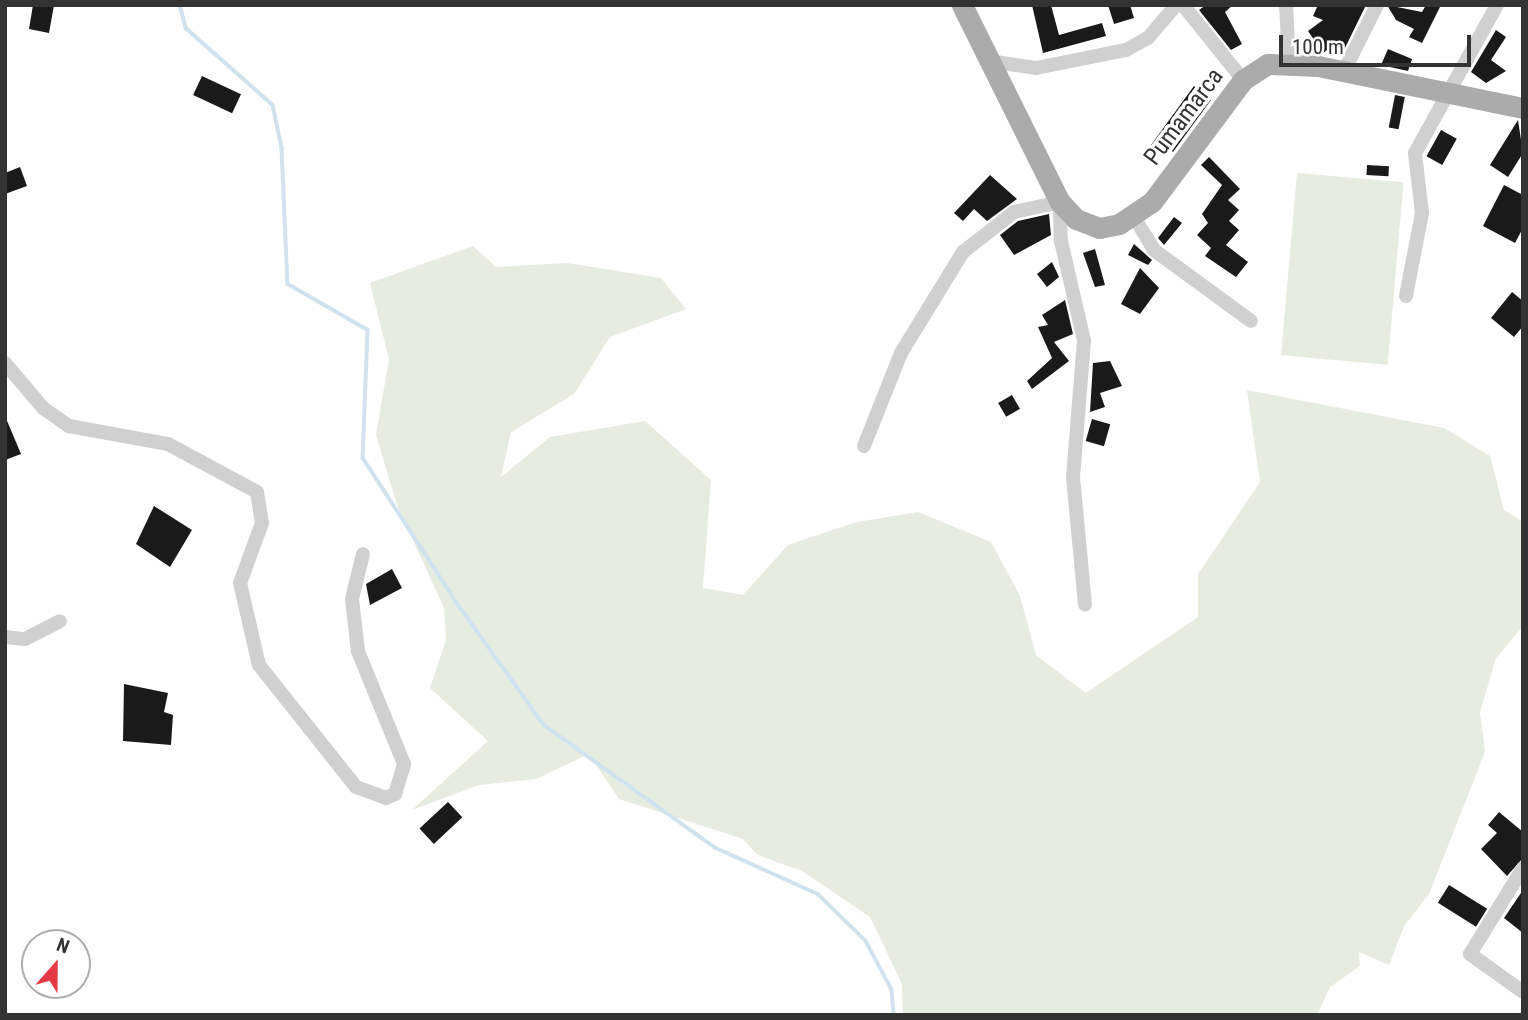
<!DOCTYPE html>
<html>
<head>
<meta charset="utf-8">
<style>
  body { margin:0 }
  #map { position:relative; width:1528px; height:1020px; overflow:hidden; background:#fff; font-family:"Roboto Condensed",sans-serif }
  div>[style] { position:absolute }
  .green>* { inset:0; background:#e6ecdf; transform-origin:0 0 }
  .stream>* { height:3.5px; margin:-1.75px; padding:0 1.75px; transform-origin:1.75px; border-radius:1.75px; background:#cfe2ee }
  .building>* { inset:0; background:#1a1a1a; transform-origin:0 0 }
  .street>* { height:14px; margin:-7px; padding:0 7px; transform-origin:7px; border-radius:7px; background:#d0d0d0 }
  .primary>* { height:21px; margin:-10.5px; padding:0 10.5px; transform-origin:10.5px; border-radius:10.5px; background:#ababab }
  span { translate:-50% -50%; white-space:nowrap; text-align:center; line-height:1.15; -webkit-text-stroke:7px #fff; paint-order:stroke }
  .street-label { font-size:24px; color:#333 }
  .frame { position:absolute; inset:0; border:7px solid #333; pointer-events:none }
  .north { position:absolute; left:21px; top:929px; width:70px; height:70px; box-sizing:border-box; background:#fff; border:2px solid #adadad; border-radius:50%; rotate:21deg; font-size:19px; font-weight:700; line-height:28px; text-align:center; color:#333 }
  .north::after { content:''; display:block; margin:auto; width:24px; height:32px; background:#e63946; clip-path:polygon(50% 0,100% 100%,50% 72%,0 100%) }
  .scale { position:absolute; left:1279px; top:35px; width:192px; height:32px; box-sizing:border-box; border:4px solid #333; border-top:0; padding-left:9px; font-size:21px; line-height:24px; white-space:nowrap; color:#333; -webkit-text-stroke:5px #fff; paint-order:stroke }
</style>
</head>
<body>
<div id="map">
  <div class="green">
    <div style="left:1297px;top:173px;width:107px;height:183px;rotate:5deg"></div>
    <div style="clip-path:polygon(473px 246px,496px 267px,567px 263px,661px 278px,686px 309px,610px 337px,574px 394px,511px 432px,501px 477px,550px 437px,645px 421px,711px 480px,703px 588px,743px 595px,788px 545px,857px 522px,918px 512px,991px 542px,1020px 596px,1036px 655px,1086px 693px,1198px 617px,1198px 574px,1260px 482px,1247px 390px,1444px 428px,1490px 456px,1504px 510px,1523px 522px,1523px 626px,1496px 658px,1480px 712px,1485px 752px,1429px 894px,1404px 926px,1389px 965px,1359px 952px,1360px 966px,1330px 987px,1317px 1015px,903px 1015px,902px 984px,870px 917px,802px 871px,758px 855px,743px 839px,619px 799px,589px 754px,536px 779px,479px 785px,412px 810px,488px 741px,430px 688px,446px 640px,444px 608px,397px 505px,376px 435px,389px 359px,370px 283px)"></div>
  </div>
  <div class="stream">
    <div style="left:180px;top:5px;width:24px;rotate:75deg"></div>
    <div style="left:186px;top:28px;width:116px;rotate:41.5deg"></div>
    <div style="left:273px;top:105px;width:44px;rotate:78.2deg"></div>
    <div style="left:282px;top:148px;width:136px;rotate:87.5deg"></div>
    <div style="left:288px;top:284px;width:92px;rotate:29.9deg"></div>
    <div style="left:368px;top:330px;width:128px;rotate:92.2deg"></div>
    <div style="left:363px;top:458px;width:173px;rotate:57deg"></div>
    <div style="left:457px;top:603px;width:150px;rotate:54.5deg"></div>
    <div style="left:544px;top:725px;width:211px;rotate:35.6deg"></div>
    <div style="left:716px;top:848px;width:112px;rotate:24.3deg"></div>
    <div style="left:818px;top:894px;width:67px;rotate:44.4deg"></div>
    <div style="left:866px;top:941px;width:55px;rotate:62deg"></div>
    <div style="left:892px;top:990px;width:25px;rotate:85deg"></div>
  </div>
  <div class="building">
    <div style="clip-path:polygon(33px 5px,54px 5px,49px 33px,29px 29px)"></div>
    <div style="clip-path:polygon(1032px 5px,1051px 5px,1059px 35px,1102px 23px,1106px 36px,1043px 53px)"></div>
    <div style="clip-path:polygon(1108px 5px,1130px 5px,1134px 18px,1114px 24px)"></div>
    <div style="clip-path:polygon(1206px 5px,1233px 5px,1225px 12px,1242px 44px,1231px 50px,1199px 10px)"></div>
    <div style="clip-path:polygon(1318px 5px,1366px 5px,1343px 52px,1330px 48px,1323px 53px,1308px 31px,1323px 20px,1313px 16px)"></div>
    <div style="clip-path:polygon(1387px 5px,1422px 12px,1426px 5px,1441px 5px,1422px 43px,1409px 37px,1414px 29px,1396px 20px)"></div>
    <div style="clip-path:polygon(1496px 30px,1506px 37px,1491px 60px,1506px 71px,1486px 83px,1471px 72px)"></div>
    <div style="clip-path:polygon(1388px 49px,1412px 59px,1408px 71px,1381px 65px)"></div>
    <div style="left:202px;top:76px;width:43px;height:21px;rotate:25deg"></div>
    <div style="clip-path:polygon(1194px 86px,1211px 100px,1173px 152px,1166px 145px,1160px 152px,1151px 145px)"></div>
    <div style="left:1395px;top:95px;width:10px;height:33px;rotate:11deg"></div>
    <div style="clip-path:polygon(1518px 120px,1523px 153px,1508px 177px,1490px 165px)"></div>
    <div style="left:1441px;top:130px;width:18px;height:30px;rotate:29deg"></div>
    <div style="clip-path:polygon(1209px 157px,1240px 189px,1228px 200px,1239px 210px,1229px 221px,1239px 230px,1226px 245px,1248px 262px,1236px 277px,1205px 256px,1211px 248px,1197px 235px,1208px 223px,1202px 214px,1222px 185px,1201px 165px)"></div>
    <div style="left:1367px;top:165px;width:22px;height:10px;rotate:3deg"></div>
    <div style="clip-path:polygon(20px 167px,27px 186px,5px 194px,5px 173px)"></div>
    <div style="clip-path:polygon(990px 175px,1017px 199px,987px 221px,974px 209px,963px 221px,954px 213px)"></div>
    <div style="clip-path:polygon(1504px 185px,1523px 195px,1523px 228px,1515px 243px,1483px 226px)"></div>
    <div style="clip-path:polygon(1049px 214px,1051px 235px,1014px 255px,1000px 235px,1018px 221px)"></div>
    <div style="clip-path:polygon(1174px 217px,1182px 223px,1164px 245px,1158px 238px)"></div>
    <div style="clip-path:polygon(1134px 244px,1152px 260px,1148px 265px,1128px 255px)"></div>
    <div style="clip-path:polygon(1095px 249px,1105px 285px,1095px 287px,1083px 253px)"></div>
    <div style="clip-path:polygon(1052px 262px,1059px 277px,1047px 287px,1037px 274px)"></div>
    <div style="clip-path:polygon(1140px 268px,1159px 288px,1140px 314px,1121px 304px)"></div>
    <div style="clip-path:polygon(1512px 292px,1523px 301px,1523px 326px,1514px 337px,1491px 318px)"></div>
    <div style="clip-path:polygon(1065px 300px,1073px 334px,1054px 342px,1069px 361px,1032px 389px,1027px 381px,1052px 358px,1038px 327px,1048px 325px,1042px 315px)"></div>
    <div style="clip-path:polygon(1110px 361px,1122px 386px,1100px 393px,1105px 407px,1090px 412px,1093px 363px)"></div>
    <div style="left:1012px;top:395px;width:16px;height:16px;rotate:60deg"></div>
    <div style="clip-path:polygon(5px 416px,21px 454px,5px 460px)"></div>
    <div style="left:1092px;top:419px;width:19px;height:23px;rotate:16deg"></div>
    <div style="clip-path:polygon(154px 506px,192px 530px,170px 567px,136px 544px)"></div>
    <div style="clip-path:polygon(392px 569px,402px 588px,370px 605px,366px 584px)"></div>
    <div style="clip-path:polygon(124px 684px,168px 693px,164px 712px,173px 715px,171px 745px,123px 741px)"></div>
    <div style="left:448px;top:802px;width:21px;height:39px;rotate:47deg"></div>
    <div style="clip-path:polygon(1499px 812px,1523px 832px,1523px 858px,1507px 876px,1481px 849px,1497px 833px,1488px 825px)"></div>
    <div style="left:1449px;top:885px;width:45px;height:21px;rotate:32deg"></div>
    <div style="clip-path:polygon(1523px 890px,1523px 933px,1504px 918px)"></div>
  </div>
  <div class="street">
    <div style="left:1183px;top:5px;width:96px;rotate:51.3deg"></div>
    <div style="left:1286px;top:5px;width:57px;rotate:87deg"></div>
    <div style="left:989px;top:61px;width:48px;rotate:8.5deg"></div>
    <div style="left:1036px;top:68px;width:92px;rotate:-11.3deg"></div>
    <div style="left:1126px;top:50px;width:25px;rotate:-29deg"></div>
    <div style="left:1148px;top:38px;width:43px;rotate:-49.7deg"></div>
    <div style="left:1344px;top:71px;width:74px;rotate:-63.4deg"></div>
    <div style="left:1133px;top:215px;width:41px;rotate:59deg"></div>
    <div style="left:1154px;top:250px;width:120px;rotate:36.2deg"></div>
    <div style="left:1406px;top:296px;width:85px;rotate:-79.1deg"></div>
    <div style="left:1422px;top:213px;width:60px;rotate:-96.7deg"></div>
    <div style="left:1415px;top:153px;width:169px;rotate:-61deg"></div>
    <div style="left:5px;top:363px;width:59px;rotate:49.8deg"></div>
    <div style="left:43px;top:408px;width:32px;rotate:35deg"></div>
    <div style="left:69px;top:426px;width:101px;rotate:10.3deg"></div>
    <div style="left:168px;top:444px;width:101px;rotate:28.3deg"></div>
    <div style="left:257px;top:492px;width:31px;rotate:81deg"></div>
    <div style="left:262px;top:523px;width:64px;rotate:110.1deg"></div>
    <div style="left:240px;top:583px;width:84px;rotate:77deg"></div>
    <div style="left:259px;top:665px;width:156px;rotate:51.5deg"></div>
    <div style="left:356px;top:787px;width:32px;rotate:20deg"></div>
    <div style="left:386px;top:798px;width:10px;rotate:-24deg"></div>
    <div style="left:395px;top:794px;width:31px;rotate:-73deg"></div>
    <div style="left:404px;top:764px;width:122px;rotate:-112.2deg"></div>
    <div style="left:358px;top:651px;width:52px;rotate:-96.6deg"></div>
    <div style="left:352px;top:599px;width:46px;rotate:-76.3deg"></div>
    <div style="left:864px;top:446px;width:100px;rotate:-68.3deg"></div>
    <div style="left:901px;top:353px;width:119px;rotate:-58.5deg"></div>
    <div style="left:963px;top:252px;width:65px;rotate:-38.1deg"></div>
    <div style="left:1014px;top:212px;width:47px;rotate:-12.3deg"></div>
    <div style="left:1060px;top:202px;width:39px;rotate:89deg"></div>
    <div style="left:1061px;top:241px;width:103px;rotate:77deg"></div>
    <div style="left:1084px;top:341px;width:136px;rotate:94.6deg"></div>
    <div style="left:1073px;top:477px;width:128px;rotate:84.6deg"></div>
    <div style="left:5px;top:637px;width:20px;rotate:6deg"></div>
    <div style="left:25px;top:639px;width:39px;rotate:-27deg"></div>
    <div style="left:1523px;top:868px;width:101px;rotate:121.6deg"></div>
    <div style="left:1470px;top:954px;width:65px;rotate:35.6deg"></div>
  </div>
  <div class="primary">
    <div style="left:962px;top:5px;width:220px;rotate:63.6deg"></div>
    <div style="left:1060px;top:202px;width:23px;rotate:47deg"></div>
    <div style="left:1076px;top:219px;width:25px;rotate:21deg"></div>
    <div style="left:1099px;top:228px;width:20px;rotate:-11deg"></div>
    <div style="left:1119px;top:224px;width:40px;rotate:-34deg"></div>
    <div style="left:1152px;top:202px;width:152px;rotate:-53.3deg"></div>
    <div style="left:1243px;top:80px;width:30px;rotate:-33deg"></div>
    <div style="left:1268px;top:64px;width:50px;rotate:2.3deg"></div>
    <div style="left:1318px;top:66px;width:209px;rotate:11.6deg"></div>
  </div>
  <div class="street-label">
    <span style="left:1184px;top:117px;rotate:-53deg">Pumamarca</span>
  </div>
  <div class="frame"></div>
  <div class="north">N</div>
  <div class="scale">100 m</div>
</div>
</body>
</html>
